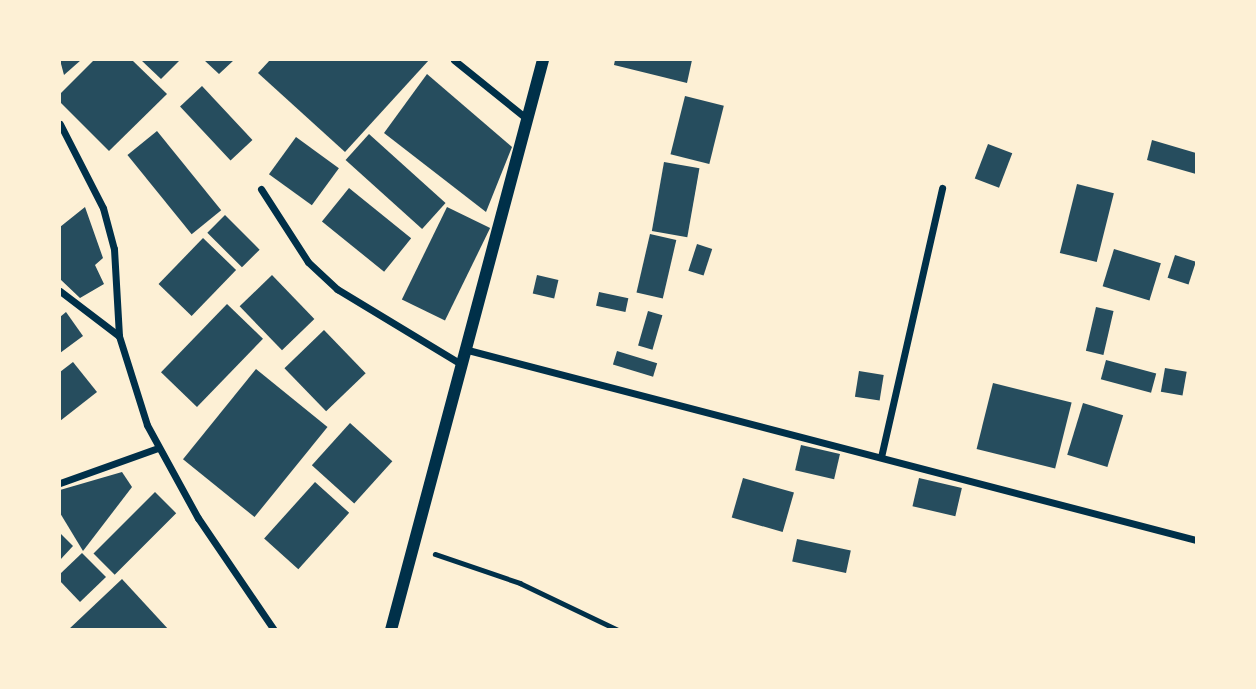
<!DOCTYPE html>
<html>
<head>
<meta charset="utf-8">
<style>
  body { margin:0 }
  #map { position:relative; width:1256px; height:689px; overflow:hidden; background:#fdf0d5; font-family:Overpass,sans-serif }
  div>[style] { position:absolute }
  .building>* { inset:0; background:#264d5e; transform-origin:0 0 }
  .path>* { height:4.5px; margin:-2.25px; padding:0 2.25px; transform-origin:2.25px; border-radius:2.25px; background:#003049 }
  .minor>* { height:7px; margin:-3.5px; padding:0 3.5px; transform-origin:3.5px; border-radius:3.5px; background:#003049 }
  .tertiary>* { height:12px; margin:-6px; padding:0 6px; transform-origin:6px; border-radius:6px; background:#003049 }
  span { translate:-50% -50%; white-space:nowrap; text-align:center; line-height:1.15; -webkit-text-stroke:5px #fdf0d5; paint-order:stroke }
  .frame { position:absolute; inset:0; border:61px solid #fdf0d5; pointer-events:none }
</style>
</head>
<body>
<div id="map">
  <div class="building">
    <div style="clip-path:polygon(60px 60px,81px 60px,64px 75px)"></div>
    <div style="clip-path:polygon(94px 60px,132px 60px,167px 94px,109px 151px,60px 102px,60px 94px)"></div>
    <div style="clip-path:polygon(141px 60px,180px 60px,161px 79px)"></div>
    <div style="clip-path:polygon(204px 60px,234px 60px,219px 74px)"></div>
    <div style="clip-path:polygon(270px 60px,429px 60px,345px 152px,258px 73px)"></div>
    <div style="clip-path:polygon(615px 60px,692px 60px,687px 83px,614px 65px)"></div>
    <div style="clip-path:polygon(427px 74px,512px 147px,486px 212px,384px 133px)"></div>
    <div style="left:202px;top:86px;width:74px;height:30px;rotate:47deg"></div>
    <div style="left:685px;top:96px;width:40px;height:60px;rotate:14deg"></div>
    <div style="left:157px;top:131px;width:102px;height:38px;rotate:51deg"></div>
    <div style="left:369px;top:134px;width:103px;height:35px;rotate:42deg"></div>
    <div style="left:296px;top:137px;width:53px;height:46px;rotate:36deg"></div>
    <div style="clip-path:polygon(1152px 140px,1196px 153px,1196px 174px,1147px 160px)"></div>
    <div style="left:988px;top:144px;width:26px;height:37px;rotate:21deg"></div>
    <div style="left:664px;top:162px;width:36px;height:70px;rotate:10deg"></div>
    <div style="left:1077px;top:184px;width:38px;height:71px;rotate:14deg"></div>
    <div style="left:349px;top:188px;width:80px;height:43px;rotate:39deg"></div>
    <div style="clip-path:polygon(85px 207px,103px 258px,95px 265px,104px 284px,80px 298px,60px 279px,60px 227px)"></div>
    <div style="left:447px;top:207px;width:48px;height:103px;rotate:26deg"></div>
    <div style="left:225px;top:215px;width:49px;height:25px;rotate:45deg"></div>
    <div style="left:650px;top:234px;width:27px;height:60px;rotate:13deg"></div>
    <div style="left:203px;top:238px;width:46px;height:64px;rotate:44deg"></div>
    <div style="left:697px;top:244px;width:16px;height:28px;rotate:18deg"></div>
    <div style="left:1114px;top:249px;width:49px;height:39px;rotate:17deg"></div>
    <div style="left:1175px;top:255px;width:22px;height:24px;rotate:18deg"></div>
    <div style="left:272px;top:275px;width:61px;height:45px;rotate:46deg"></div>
    <div style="left:537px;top:275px;width:22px;height:19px;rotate:13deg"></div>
    <div style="left:599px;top:292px;width:30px;height:14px;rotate:12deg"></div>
    <div style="left:227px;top:304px;width:50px;height:95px;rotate:44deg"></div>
    <div style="left:1096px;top:307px;width:18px;height:45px;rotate:13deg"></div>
    <div style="left:648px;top:311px;width:15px;height:36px;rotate:16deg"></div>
    <div style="clip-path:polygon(66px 312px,83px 336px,60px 353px,60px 317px)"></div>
    <div style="left:324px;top:330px;width:60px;height:55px;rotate:46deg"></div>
    <div style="left:617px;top:351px;width:42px;height:14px;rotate:17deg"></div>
    <div style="left:1106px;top:360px;width:52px;height:20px;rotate:15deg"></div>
    <div style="clip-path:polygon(73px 362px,97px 392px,60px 421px,60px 372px)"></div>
    <div style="left:1165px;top:368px;width:22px;height:24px;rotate:10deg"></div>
    <div style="left:256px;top:369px;width:92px;height:116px;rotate:39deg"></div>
    <div style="left:859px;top:371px;width:25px;height:26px;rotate:9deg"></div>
    <div style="left:993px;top:383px;width:81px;height:68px;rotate:14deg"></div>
    <div style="left:1083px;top:403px;width:42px;height:54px;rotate:17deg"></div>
    <div style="left:350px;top:423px;width:57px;height:57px;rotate:42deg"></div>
    <div style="left:801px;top:445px;width:40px;height:26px;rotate:13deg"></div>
    <div style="clip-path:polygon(122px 472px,132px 487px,83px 551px,60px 513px,60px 490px)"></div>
    <div style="left:743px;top:478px;width:53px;height:41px;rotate:16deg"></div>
    <div style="left:919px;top:478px;width:44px;height:29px;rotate:13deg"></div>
    <div style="left:315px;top:482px;width:46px;height:76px;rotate:42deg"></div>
    <div style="left:155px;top:492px;width:30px;height:87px;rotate:45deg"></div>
    <div style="clip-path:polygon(60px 533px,73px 546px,60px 560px)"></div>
    <div style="left:797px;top:539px;width:55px;height:23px;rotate:12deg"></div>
    <div style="clip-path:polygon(82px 553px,106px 577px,80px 602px,60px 581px,60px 574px)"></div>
    <div style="clip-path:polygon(122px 579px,169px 630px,68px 630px)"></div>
  </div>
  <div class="path">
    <div style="left:435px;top:554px;width:90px;rotate:18.8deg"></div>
    <div style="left:520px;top:583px;width:109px;rotate:25.6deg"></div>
  </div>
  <div class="minor">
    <div style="left:454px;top:60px;width:94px;rotate:38.9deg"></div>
    <div style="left:60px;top:124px;width:94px;rotate:62.9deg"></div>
    <div style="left:103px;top:208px;width:42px;rotate:75deg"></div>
    <div style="left:114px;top:249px;width:87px;rotate:86.7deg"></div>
    <div style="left:119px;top:336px;width:93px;rotate:72.5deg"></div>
    <div style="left:147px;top:425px;width:106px;rotate:61.3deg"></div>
    <div style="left:198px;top:518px;width:135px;rotate:55.8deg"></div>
    <div style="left:261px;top:189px;width:87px;rotate:57.2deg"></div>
    <div style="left:308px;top:262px;width:40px;rotate:43deg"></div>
    <div style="left:337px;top:289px;width:143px;rotate:31.2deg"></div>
    <div style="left:60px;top:291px;width:74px;rotate:37.3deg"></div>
    <div style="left:464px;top:349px;width:757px;rotate:14.62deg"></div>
    <div style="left:881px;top:457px;width:276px;rotate:-77.2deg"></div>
    <div style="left:60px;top:483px;width:104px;rotate:-19.7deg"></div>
  </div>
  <div class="tertiary">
    <div style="left:391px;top:630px;width:590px;rotate:-75.07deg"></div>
  </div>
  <div class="frame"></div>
</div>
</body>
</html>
